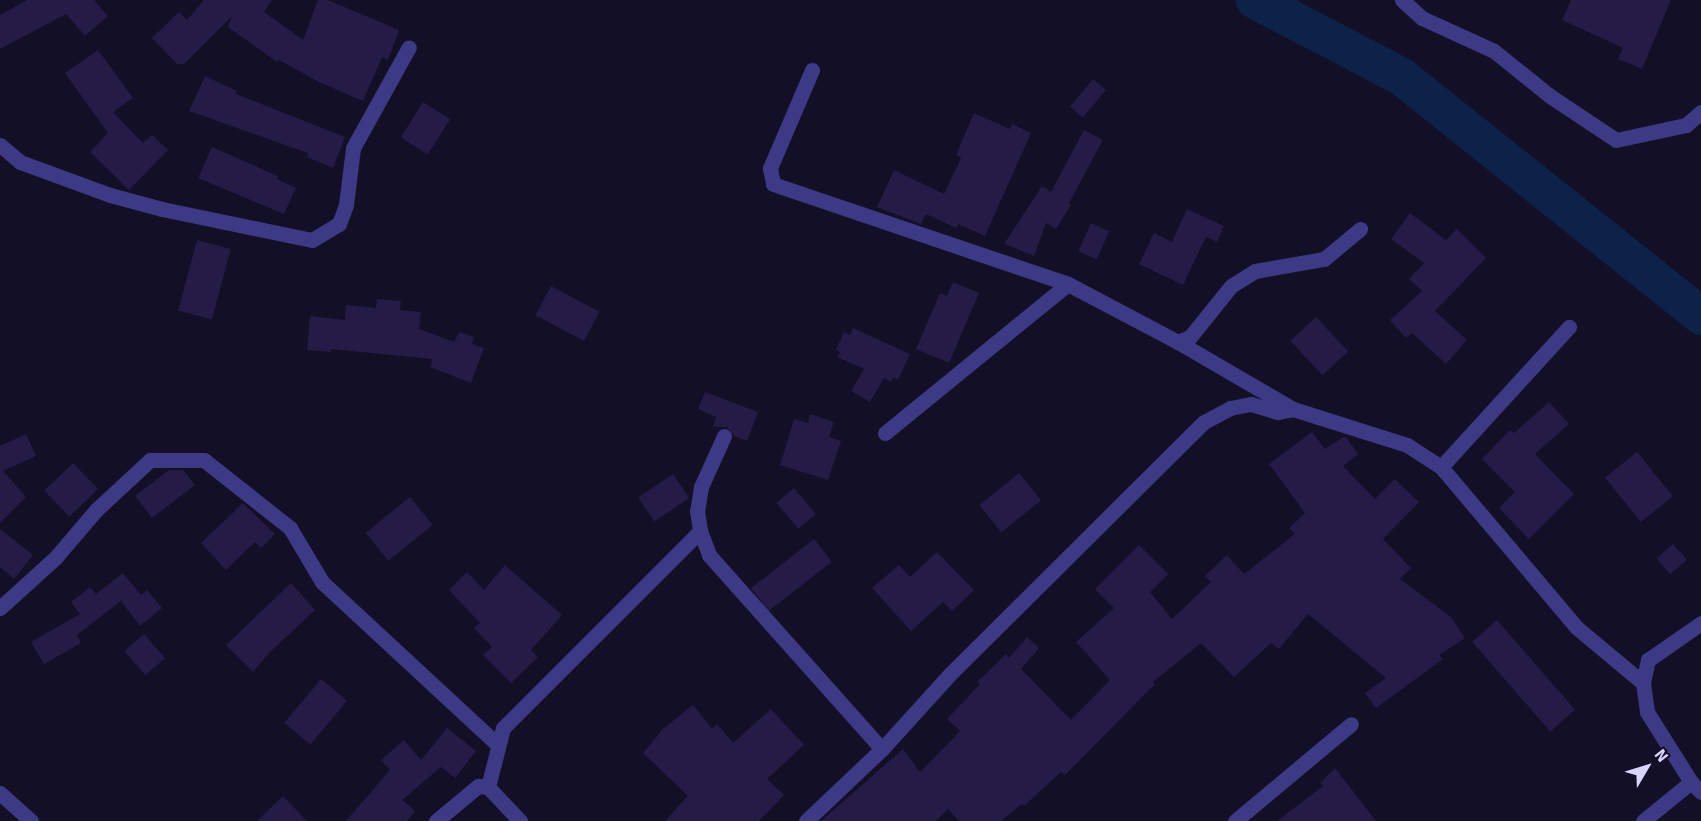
<!DOCTYPE html>
<html>
<head>
<meta charset="utf-8">
<style>
  body { margin:0 }
  #map { position:relative; width:1701px; height:821px; overflow:hidden; background:#130f26; font-family:Signika,sans-serif }
  div>[style] { position:absolute }
  .river>* { height:38px; margin:-19px; padding:0 19px; transform-origin:19px; border-radius:19px; background:#0c2248 }
  .building>* { inset:0; background:#241b47; transform-origin:0 0 }
  .minor>* { height:15px; margin:-7.5px; padding:0 7.5px; transform-origin:7.5px; border-radius:7.5px; background:#3d3a85 }
  span { translate:-50% -50%; white-space:nowrap; text-align:center; line-height:1.15; -webkit-text-stroke:4.5px #130f26; paint-order:stroke }
  .north { position:absolute; left:1617px; top:737px; width:60px; height:60px; -webkit-text-stroke:4px #130f26; paint-order:stroke; rotate:52deg; font-size:16px; font-weight:700; line-height:24px; text-align:center; color:#d9d4ff }
  .north::after { content:''; display:block; margin:auto; width:21px; height:27px; background:#d9d4ff; clip-path:polygon(50% 0,100% 100%,50% 72%,0 100%) }
</style>
</head>
<body>
<div id="map">
  <div class="river">
    <div style="left:1255px;top:0;width:166px;rotate:27.6deg"></div>
    <div style="left:1402px;top:77px;width:383px;rotate:38.6deg"></div>
  </div>
  <div class="building">
    <div style="clip-path:polygon(27px 0,94px 0,108px 16px,85px 36px,66px 14px,0 49px,0 15px)"></div>
    <div style="clip-path:polygon(204px 0,272px 0,264px 12px,303px 40px,318px 0,328px 0,399px 30px,388px 60px,382px 57px,363px 101px,321px 83px,279px 60px,277px 62px,228px 27px,232px 16px,184px 64px,177px 64px,152px 38px,179px 12px,187px 20px)"></div>
    <div style="clip-path:polygon(1571px 0,1671px 0,1642px 69px,1618px 59px,1623px 48px,1562px 20px)"></div>
    <div style="clip-path:polygon(98px 50px,133px 98px,113px 112px,143px 143px,152px 135px,168px 150px,129px 190px,90px 152px,108px 133px,65px 73px)"></div>
    <div style="clip-path:polygon(205px 76px,237px 91px,236px 94px,345px 137px,333px 168px,307px 157px,308px 153px,189px 111px)"></div>
    <div style="left:1093px;top:79px;width:17px;height:36px;rotate:40deg"></div>
    <div style="left:423px;top:102px;width:32px;height:42px;rotate:32deg"></div>
    <div style="clip-path:polygon(974px 113px,1010px 129px,1012px 124px,1031px 133px,985px 236px,958px 224px,956px 228px,926px 214px,921px 224px,877px 207px,894px 170px,944px 194px,961px 158px,956px 155px)"></div>
    <div style="clip-path:polygon(1084px 130px,1103px 140px,1069px 203px,1071px 205px,1056px 229px,1046px 223px,1034px 256px,1004px 244px,1042px 186px,1051px 192px)"></div>
    <div style="clip-path:polygon(212px 147px,278px 176px,277px 179px,296px 188px,284px 214px,198px 178px)"></div>
    <div style="clip-path:polygon(1187px 209px,1224px 226px,1217px 242px,1206px 237px,1183px 285px,1139px 264px,1154px 233px,1172px 242px)"></div>
    <div style="clip-path:polygon(1410px 213px,1446px 240px,1457px 229px,1486px 258px,1435px 311px,1467px 340px,1446px 364px,1412px 333px,1406px 338px,1390px 320px,1422px 291px,1409px 279px,1424px 263px,1391px 239px)"></div>
    <div style="left:1091px;top:223px;width:20px;height:31px;rotate:24deg"></div>
    <div style="left:197px;top:240px;width:35px;height:73px;rotate:15deg"></div>
    <div style="clip-path:polygon(953px 282px,979px 293px,949px 363px,916px 349px,940px 293px,947px 296px)"></div>
    <div style="left:551px;top:286px;width:55px;height:33px;rotate:28deg"></div>
    <div style="clip-path:polygon(377px 299px,401px 301px,400px 310px,421px 312px,419px 329px,454px 342px,459px 332px,474px 337px,472px 344px,484px 348px,471px 383px,430px 367px,433px 359px,331px 349px,331px 352px,307px 350px,310px 316px,345px 320px,346px 305px,376px 308px)"></div>
    <div style="left:1316px;top:317px;width:47px;height:35px;rotate:47deg"></div>
    <div style="clip-path:polygon(853px 328px,910px 354px,898px 380px,893px 377px,891px 382px,884px 378px,870px 402px,851px 391px,864px 369px,837px 357px,840px 352px,836px 350px,844px 332px,850px 335px)"></div>
    <div style="clip-path:polygon(705px 392px,758px 412px,747px 441px,734px 436px,727px 427px,713px 427px,716px 417px,698px 409px)"></div>
    <div style="clip-path:polygon(1549px 402px,1569px 424px,1535px 454px,1574px 494px,1529px 539px,1499px 508px,1515px 492px,1482px 459px,1510px 430px,1514px 433px)"></div>
    <div style="clip-path:polygon(810px 414px,834px 422px,829px 437px,841px 441px,828px 480px,780px 465px,794px 419px,808px 423px)"></div>
    <div style="clip-path:polygon(1312px 432px,1325px 449px,1345px 436px,1358px 454px,1343px 466px,1375px 499px,1395px 479px,1419px 502px,1383px 539px,1411px 568px,1400px 579px,1451px 617px,1465px 638px,1439px 655px,1443px 659px,1376px 708px,1365px 693px,1386px 678px,1308px 614px,1279px 649px,1271px 643px,1234px 677px,1201px 643px,1153px 682px,1155px 684px,1065px 775px,1061px 772px,1024px 806px,1022px 804px,1001px 821px,959px 821px,948px 809px,936px 821px,821px 821px,903px 749px,920px 772px,960px 731px,947px 719px,980px 684px,977px 682px,1006px 654px,1009px 658px,1027px 637px,1039px 648px,1021px 669px,1071px 720px,1110px 680px,1076px 642px,1114px 608px,1095px 589px,1139px 545px,1168px 574px,1150px 592px,1172px 619px,1211px 582px,1205px 576px,1227px 555px,1244px 574px,1295px 534px,1289px 528px,1305px 513px,1269px 464px)"></div>
    <div style="clip-path:polygon(26px 434px,36px 456px,3px 471px,26px 497px,0 523px,0 446px)"></div>
    <div style="left:1637px;top:452px;width:57px;height:41px;rotate:51deg"></div>
    <div style="left:73px;top:463px;width:36px;height:40px;rotate:46deg"></div>
    <div style="clip-path:polygon(169px 470px,183px 470px,195px 485px,152px 518px,135px 496px)"></div>
    <div style="left:1019px;top:473px;width:35px;height:51px;rotate:51deg"></div>
    <div style="left:673px;top:474px;width:29px;height:42px;rotate:56deg"></div>
    <div style="left:794px;top:488px;width:34px;height:23px;rotate:50deg"></div>
    <div style="left:410px;top:497px;width:36px;height:57px;rotate:51deg"></div>
    <div style="clip-path:polygon(243px 503px,275px 534px,261px 548px,255px 542px,226px 570px,201px 543px)"></div>
    <div style="clip-path:polygon(0 529px,33px 555px,14px 579px,0 567px)"></div>
    <div style="left:814px;top:539px;width:29px;height:80px;rotate:52deg"></div>
    <div style="left:1673px;top:544px;width:21px;height:22px;rotate:49deg"></div>
    <div style="clip-path:polygon(937px 552px,974px 590px,952px 611px,943px 602px,911px 631px,872px 588px,899px 565px,910px 577px)"></div>
    <div style="clip-path:polygon(505px 565px,562px 615px,531px 650px,538px 657px,511px 683px,483px 655px,492px 647px,474px 628px,480px 623px,449px 590px,467px 572px,484px 590px)"></div>
    <div style="clip-path:polygon(123px 573px,141px 595px,147px 590px,162px 608px,140px 626px,121px 601px,77px 635px,81px 643px,44px 664px,31px 642px,80px 614px,71px 602px,90px 587px,96px 594px)"></div>
    <div style="clip-path:polygon(291px 583px,315px 610px,270px 652px,253px 672px,226px 645px)"></div>
    <div style="left:1497px;top:620px;width:119px;height:33px;rotate:49deg"></div>
    <div style="left:144px;top:634px;width:32px;height:26px;rotate:49deg"></div>
    <div style="left:321px;top:679px;width:34px;height:57px;rotate:40deg"></div>
    <div style="clip-path:polygon(693px 705px,712px 729px,717px 724px,733px 743px,771px 709px,804px 745px,767px 779px,784px 795px,759px 821px,665px 821px,688px 796px,643px 753px,664px 728px)"></div>
    <div style="clip-path:polygon(447px 728px,476px 751px,455px 778px,441px 767px,402px 800px,415px 811px,407px 821px,346px 821px,390px 770px,381px 760px,404px 740px,421px 760px)"></div>
    <div style="clip-path:polygon(1335px 768px,1376px 821px,1277px 821px,1323px 786px,1320px 783px)"></div>
    <div style="clip-path:polygon(283px 796px,307px 821px,257px 821px)"></div>
  </div>
  <div class="minor">
    <div style="left:1402px;top:0;width:27px;rotate:42deg"></div>
    <div style="left:1422px;top:18px;width:79px;rotate:24.6deg"></div>
    <div style="left:1494px;top:51px;width:72px;rotate:38.8deg"></div>
    <div style="left:1550px;top:96px;width:79px;rotate:33.7deg"></div>
    <div style="left:1616px;top:140px;width:72px;rotate:-12.1deg"></div>
    <div style="left:1686px;top:125px;width:20px;rotate:-41deg"></div>
    <div style="left:812px;top:70px;width:107px;rotate:113.2deg"></div>
    <div style="left:770px;top:168px;width:16px;rotate:79deg"></div>
    <div style="left:773px;top:184px;width:311px;rotate:18.7deg"></div>
    <div style="left:1068px;top:284px;width:124px;rotate:27.8deg"></div>
    <div style="left:1178px;top:342px;width:13px;rotate:-23deg"></div>
    <div style="left:1190px;top:337px;width:65px;rotate:-51.2deg"></div>
    <div style="left:1231px;top:286px;width:28px;rotate:-32deg"></div>
    <div style="left:1255px;top:271px;width:70px;rotate:-9.9deg"></div>
    <div style="left:1324px;top:259px;width:47px;rotate:-39.8deg"></div>
    <div style="left:0;top:145px;width:26px;rotate:40deg"></div>
    <div style="left:20px;top:162px;width:96px;rotate:20.1deg"></div>
    <div style="left:110px;top:195px;width:54px;rotate:15.1deg"></div>
    <div style="left:162px;top:209px;width:153px;rotate:11.7deg"></div>
    <div style="left:312px;top:240px;width:31px;rotate:-31deg"></div>
    <div style="left:339px;top:224px;width:20px;rotate:-70deg"></div>
    <div style="left:346px;top:205px;width:57px;rotate:-83deg"></div>
    <div style="left:353px;top:148px;width:115px;rotate:-61deg"></div>
    <div style="left:1178px;top:342px;width:133px;rotate:30.2deg"></div>
    <div style="left:1293px;top:409px;width:120px;rotate:17.5deg"></div>
    <div style="left:1407px;top:445px;width:40px;rotate:32.9deg"></div>
    <div style="left:1441px;top:467px;width:209px;rotate:49.8deg"></div>
    <div style="left:1576px;top:627px;width:87px;rotate:39.9deg"></div>
    <div style="left:1643px;top:683px;width:29px;rotate:82deg"></div>
    <div style="left:1647px;top:712px;width:83px;rotate:57.8deg"></div>
    <div style="left:885px;top:433px;width:236px;rotate:-39.2deg"></div>
    <div style="left:724px;top:436px;width:56px;rotate:114.3deg"></div>
    <div style="left:701px;top:487px;width:24px;rotate:99deg"></div>
    <div style="left:697px;top:511px;width:20px;rotate:81deg"></div>
    <div style="left:700px;top:531px;width:26px;rotate:69deg"></div>
    <div style="left:709px;top:555px;width:260px;rotate:48.3deg"></div>
    <div style="left:1441px;top:467px;width:190px;rotate:-47.6deg"></div>
    <div style="left:0;top:608px;width:76px;rotate:-42.3deg"></div>
    <div style="left:56px;top:557px;width:62px;rotate:-49.6deg"></div>
    <div style="left:96px;top:510px;width:74px;rotate:-42.8deg"></div>
    <div style="left:150px;top:460px;width:54px"></div>
    <div style="left:204px;top:460px;width:110px;rotate:38.3deg"></div>
    <div style="left:290px;top:528px;width:63px;rotate:59.3deg"></div>
    <div style="left:322px;top:582px;width:238px;rotate:42.8deg"></div>
    <div style="left:1643px;top:683px;width:24px;rotate:-78deg"></div>
    <div style="left:1648px;top:660px;width:65px;rotate:-34.9deg"></div>
    <div style="left:488px;top:787px;width:61px;rotate:-75.7deg"></div>
    <div style="left:503px;top:728px;width:279px;rotate:-45deg"></div>
    <div style="left:0;top:793px;width:42px;rotate:42.1deg"></div>
    <div style="left:436px;top:821px;width:55px;rotate:-39.8deg"></div>
    <div style="left:478px;top:786px;width:10px;rotate:6deg"></div>
    <div style="left:488px;top:787px;width:47px;rotate:46.7deg"></div>
    <div style="left:806px;top:821px;width:105px;rotate:-43.5deg"></div>
    <div style="left:882px;top:749px;width:103px;rotate:-47.8deg"></div>
    <div style="left:951px;top:673px;width:356px;rotate:-44.8deg"></div>
    <div style="left:1204px;top:422px;width:30px;rotate:-28deg"></div>
    <div style="left:1230px;top:408px;width:21px;rotate:-11deg"></div>
    <div style="left:1251px;top:404px;width:28px;rotate:17deg"></div>
    <div style="left:1278px;top:412px;width:15px;rotate:-11deg"></div>
    <div style="left:1235px;top:821px;width:151px;rotate:-39.9deg"></div>
    <div style="left:1643px;top:821px;width:62px;rotate:-39.1deg"></div>
    <div style="left:1691px;top:782px;width:14px;rotate:45deg"></div>
  </div>
  <div class="north">N</div>
</div>
</body>
</html>
